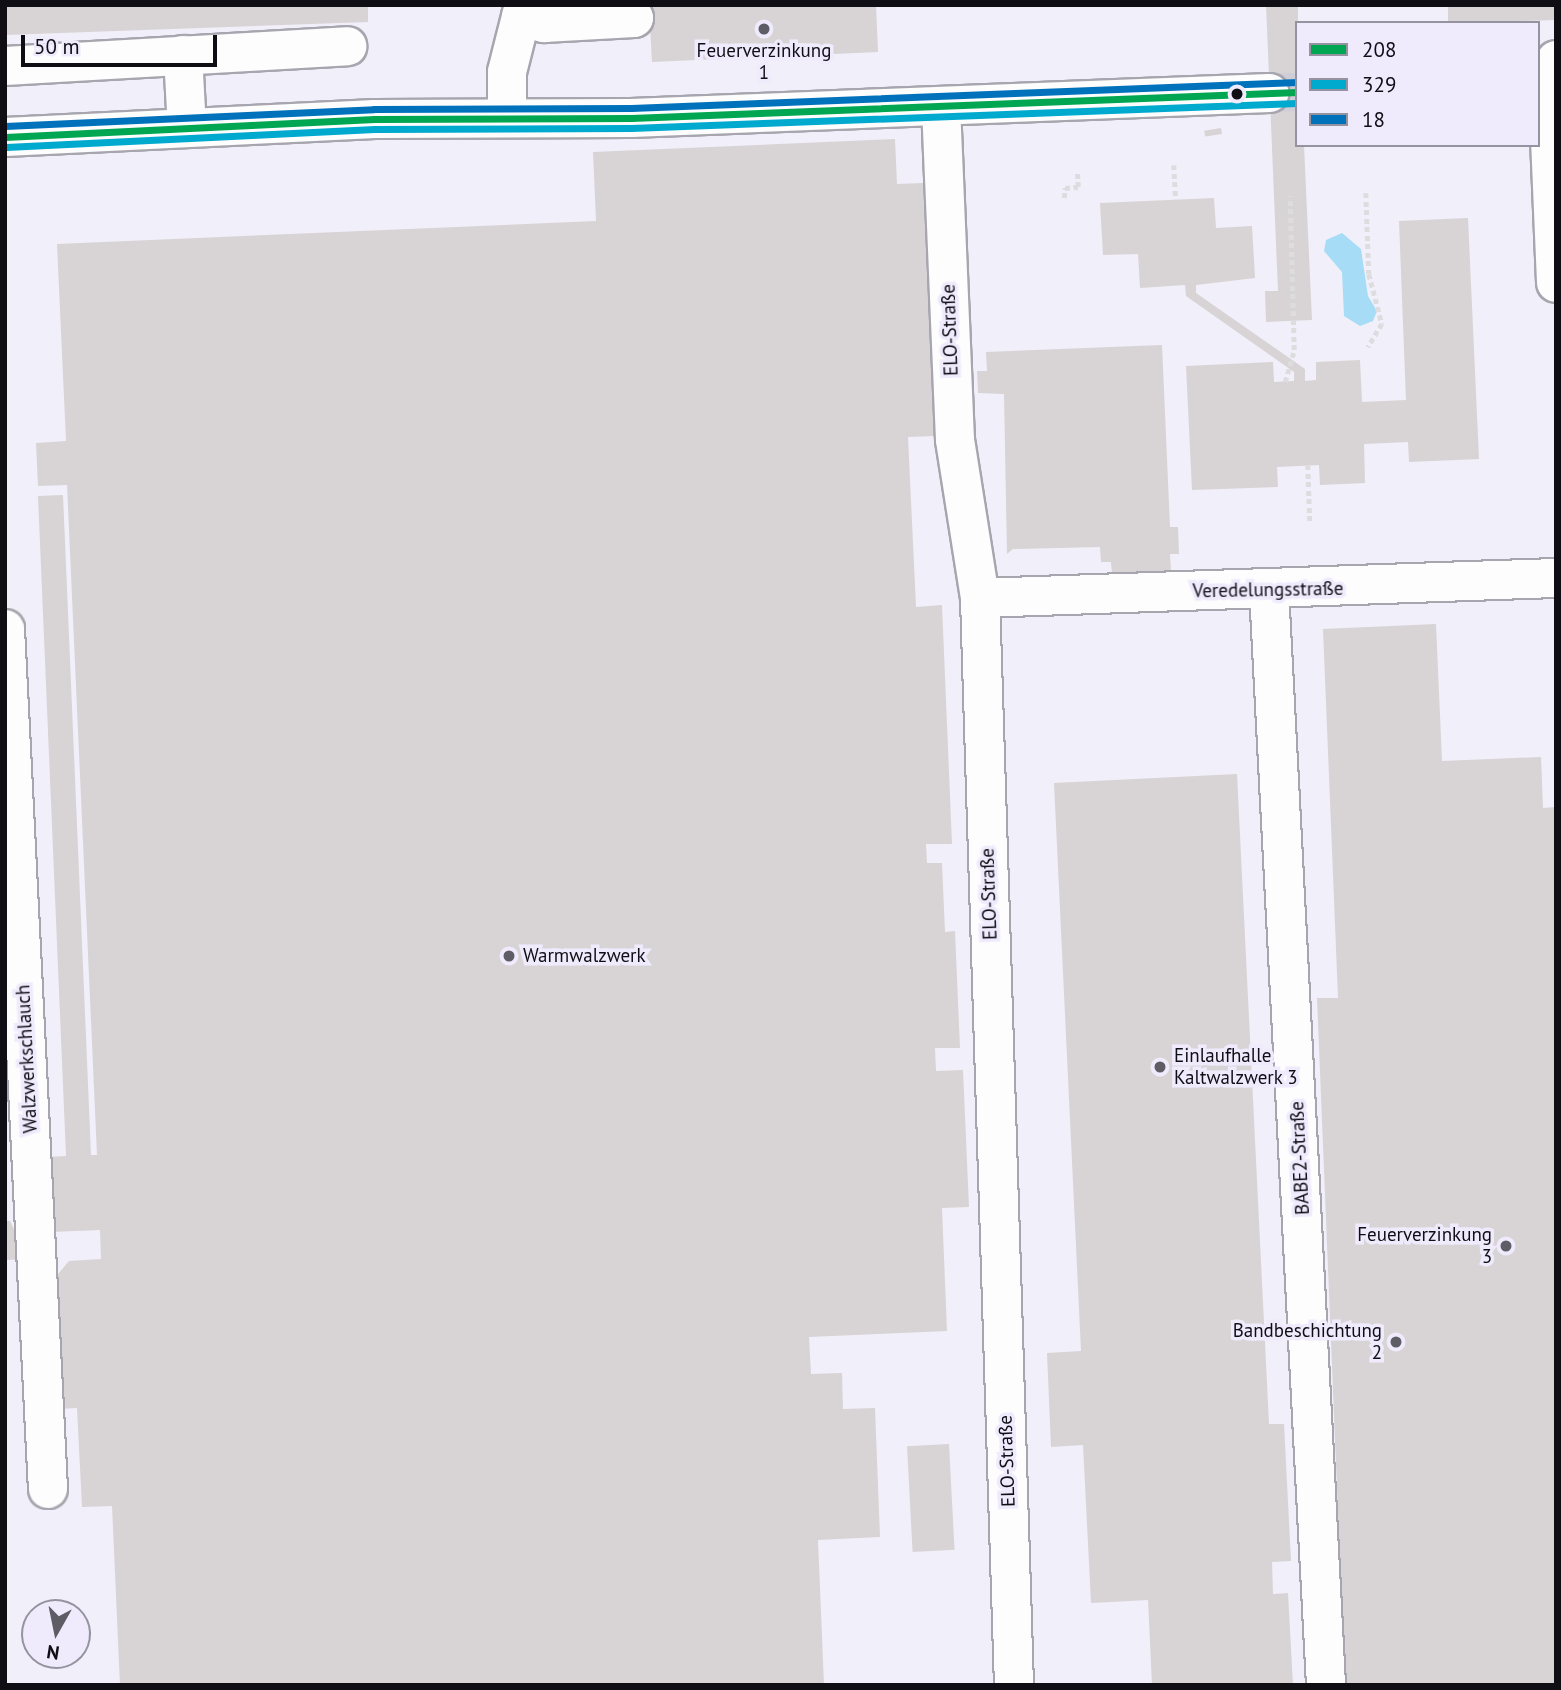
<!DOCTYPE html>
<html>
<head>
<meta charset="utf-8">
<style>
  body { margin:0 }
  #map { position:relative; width:1561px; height:1690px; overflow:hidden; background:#f1eff9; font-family:"PT Sans",sans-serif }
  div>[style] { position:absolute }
  .water>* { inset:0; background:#a7dcf7 }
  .building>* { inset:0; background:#d8d3d5; transform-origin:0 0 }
  .minor-tunnel>* { height:38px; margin-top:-19px; transform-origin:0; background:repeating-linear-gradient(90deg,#cfcdd7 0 38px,transparent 0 57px) }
  .path>* { height:4.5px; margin-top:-2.25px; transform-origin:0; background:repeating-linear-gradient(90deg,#dddde0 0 5px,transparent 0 8.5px) }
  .roads { filter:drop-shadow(2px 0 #a7a5ae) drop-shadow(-2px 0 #a7a5ae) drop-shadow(0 2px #a7a5ae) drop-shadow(0 -2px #a7a5ae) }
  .minor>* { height:38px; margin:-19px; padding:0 19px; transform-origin:19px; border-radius:19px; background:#fdfdfe }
  .bus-1>* { height:7px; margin:-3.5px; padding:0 3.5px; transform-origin:3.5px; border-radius:3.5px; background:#00a651 }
  .bus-2>* { height:7px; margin:-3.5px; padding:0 3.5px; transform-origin:3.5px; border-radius:3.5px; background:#00a9ce }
  .bus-3>* { height:7px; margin:-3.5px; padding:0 3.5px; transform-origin:3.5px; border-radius:3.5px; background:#0072bc }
  .dots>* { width:19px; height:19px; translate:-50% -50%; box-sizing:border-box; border:4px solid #efebfd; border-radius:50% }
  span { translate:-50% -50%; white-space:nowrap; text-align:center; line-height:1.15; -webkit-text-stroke:7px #efebfd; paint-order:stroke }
  .poi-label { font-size:19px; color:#0f0e15 }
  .left { translate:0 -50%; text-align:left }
  .right { translate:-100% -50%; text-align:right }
  .street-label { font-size:19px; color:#0f0e15 }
  .frame { position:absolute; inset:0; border:7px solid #0f0e15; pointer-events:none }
  .legend { position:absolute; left:1295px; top:21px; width:245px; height:126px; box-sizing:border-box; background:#efebfd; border:2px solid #9593a0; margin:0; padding:9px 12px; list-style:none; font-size:21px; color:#0f0e15 }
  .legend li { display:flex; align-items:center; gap:14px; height:35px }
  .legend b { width:35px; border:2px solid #9593a0 }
  .north { position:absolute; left:21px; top:1599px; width:70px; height:70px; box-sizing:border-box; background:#efebfd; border:2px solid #9593a0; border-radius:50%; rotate:189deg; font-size:19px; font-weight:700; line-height:28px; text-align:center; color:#0f0e15 }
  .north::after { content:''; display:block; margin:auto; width:24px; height:32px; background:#5e5d65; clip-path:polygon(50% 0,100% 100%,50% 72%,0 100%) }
  .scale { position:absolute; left:21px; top:35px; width:196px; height:32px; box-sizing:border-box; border:4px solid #0f0e15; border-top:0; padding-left:9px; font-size:21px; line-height:24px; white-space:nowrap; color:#0f0e15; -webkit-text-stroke:5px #efebfd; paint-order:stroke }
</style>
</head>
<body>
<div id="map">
  <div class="water">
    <div style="clip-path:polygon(1342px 233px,1361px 249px,1368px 296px,1377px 311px,1373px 321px,1360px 326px,1344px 316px,1342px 272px,1324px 251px,1326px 240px)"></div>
  </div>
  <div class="building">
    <div style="clip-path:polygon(5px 5px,368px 5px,368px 22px,5px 35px)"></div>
    <div style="clip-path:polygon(649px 5px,876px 5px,878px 52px,652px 62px)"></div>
    <div style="clip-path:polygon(1266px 5px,1298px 5px,1297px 145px,1304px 145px,1312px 320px,1266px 322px,1265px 291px,1278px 291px)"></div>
    <div style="clip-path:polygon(1448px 5px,1556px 5px,1556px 20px,1448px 23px)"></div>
    <div style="left:1221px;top:128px;width:6px;height:17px;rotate:81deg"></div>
    <div style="clip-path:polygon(895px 139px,897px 184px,923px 183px,934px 436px,908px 437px,916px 607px,942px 605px,952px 844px,926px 844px,927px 863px,942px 863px,945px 932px,955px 931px,960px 1048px,935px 1048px,936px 1071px,963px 1070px,969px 1207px,942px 1208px,947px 1331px,809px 1337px,811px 1374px,842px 1373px,843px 1409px,875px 1408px,880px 1537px,818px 1540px,824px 1685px,120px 1685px,112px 1506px,82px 1507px,77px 1408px,58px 1409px,53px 1280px,69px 1261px,101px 1259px,100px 1230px,51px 1232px,48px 1157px,66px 1156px,38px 496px,63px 495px,91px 1155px,97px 1155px,67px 485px,38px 486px,36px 443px,66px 441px,57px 244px,596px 221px,593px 152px)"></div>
    <div style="clip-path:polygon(1214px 198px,1216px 228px,1252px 226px,1255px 278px,1196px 285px,1196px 293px,1305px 369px,1305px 381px,1316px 380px,1316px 362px,1360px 360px,1362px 402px,1406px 400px,1399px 221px,1468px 218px,1479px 459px,1409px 462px,1408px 442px,1364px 444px,1365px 483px,1320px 485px,1319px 465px,1277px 467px,1278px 487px,1192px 490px,1186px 366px,1273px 362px,1274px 382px,1294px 381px,1294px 372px,1186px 296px,1185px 285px,1140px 288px,1138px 254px,1103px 255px,1100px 203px)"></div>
    <div style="clip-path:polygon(1162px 345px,1170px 527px,1178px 527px,1179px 554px,1170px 554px,1171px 571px,1112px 574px,1111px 562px,1101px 562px,1100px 547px,1013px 549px,1007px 554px,1004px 394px,978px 393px,977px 371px,987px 371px,986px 352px)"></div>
    <div style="clip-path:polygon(1436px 624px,1442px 761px,1541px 757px,1543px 808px,1556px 807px,1556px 1685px,1345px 1685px,1317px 998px,1338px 998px,1323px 629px)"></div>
    <div style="clip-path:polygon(1237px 774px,1269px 1424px,1284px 1424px,1291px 1561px,1272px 1562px,1273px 1594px,1288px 1593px,1293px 1685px,1152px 1685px,1148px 1600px,1091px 1603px,1083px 1445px,1051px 1447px,1047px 1353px,1081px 1351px,1054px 783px)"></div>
    <div style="clip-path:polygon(5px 1221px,10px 1221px,29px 1259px,5px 1260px)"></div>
    <div style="left:949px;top:1444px;width:106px;height:42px;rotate:87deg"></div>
  </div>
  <div class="minor-tunnel">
    <div style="left:1270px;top:93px;width:27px;rotate:-2deg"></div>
  </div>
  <div class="path">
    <div style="left:1174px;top:165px;width:34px;rotate:87deg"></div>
    <div style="left:1366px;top:193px;width:81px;rotate:87.9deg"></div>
    <div style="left:1369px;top:274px;width:52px;rotate:75.4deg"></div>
    <div style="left:1382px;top:324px;width:27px;rotate:121deg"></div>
    <div style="left:1064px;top:198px;width:10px;rotate:-84deg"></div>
    <div style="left:1065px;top:188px;width:13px;rotate:-4deg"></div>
    <div style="left:1078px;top:187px;width:17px;rotate:-93deg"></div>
    <div style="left:1285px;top:382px;width:33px;rotate:-74deg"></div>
    <div style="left:1294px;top:350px;width:154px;rotate:-91.5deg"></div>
    <div style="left:1308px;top:465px;width:57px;rotate:88deg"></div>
  </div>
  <div class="roads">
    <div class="minor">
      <div style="left:521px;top:17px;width:24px;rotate:15deg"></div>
      <div style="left:544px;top:23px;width:90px;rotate:-3.2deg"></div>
      <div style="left:634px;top:18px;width:14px;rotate:-115deg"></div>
      <div style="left:183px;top:55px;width:73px;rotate:86.9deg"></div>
      <div style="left:1556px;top:60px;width:32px;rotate:104deg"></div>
      <div style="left:1548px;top:91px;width:192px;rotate:87.6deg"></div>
      <div style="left:5px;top:66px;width:343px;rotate:-3.3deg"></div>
      <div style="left:941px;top:106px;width:334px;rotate:87.6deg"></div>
      <div style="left:955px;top:440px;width:160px;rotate:81deg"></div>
      <div style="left:980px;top:598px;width:1088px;rotate:88.21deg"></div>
      <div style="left:507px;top:118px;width:46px;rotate:-90deg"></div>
      <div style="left:507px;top:72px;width:69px;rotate:-75.8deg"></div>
      <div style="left:5px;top:137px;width:370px;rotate:-2.8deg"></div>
      <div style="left:375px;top:119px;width:256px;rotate:-0.2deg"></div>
      <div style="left:631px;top:118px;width:639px;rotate:-2.24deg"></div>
      <div style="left:1269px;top:590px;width:1096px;rotate:87.02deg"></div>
      <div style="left:980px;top:598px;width:576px;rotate:-1.99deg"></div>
      <div style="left:5px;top:629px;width:861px;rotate:87.14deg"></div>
    </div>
  </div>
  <div class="bus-1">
    <div style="left:5px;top:137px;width:370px;rotate:-2.8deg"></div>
    <div style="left:375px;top:119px;width:256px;rotate:-0.2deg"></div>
    <div style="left:631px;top:118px;width:667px;rotate:-2.24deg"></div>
  </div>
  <div class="bus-2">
    <div style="left:6px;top:147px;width:369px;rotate:-2.8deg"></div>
    <div style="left:375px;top:129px;width:256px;rotate:-0.2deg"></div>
    <div style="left:631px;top:128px;width:666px;rotate:-2.15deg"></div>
  </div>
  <div class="bus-3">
    <div style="left:5px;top:126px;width:369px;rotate:-2.6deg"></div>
    <div style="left:374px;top:109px;width:257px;rotate:-0.2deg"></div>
    <div style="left:631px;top:108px;width:667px;rotate:-2.24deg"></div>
  </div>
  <div class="dots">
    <div style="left:764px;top:29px;background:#5e5d65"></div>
    <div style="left:1237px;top:94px;background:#0f0e15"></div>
    <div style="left:509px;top:956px;background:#5e5d65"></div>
    <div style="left:1160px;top:1067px;background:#5e5d65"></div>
    <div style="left:1506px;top:1246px;background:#5e5d65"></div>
    <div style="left:1396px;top:1342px;background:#5e5d65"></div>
  </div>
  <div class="poi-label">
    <span style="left:764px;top:62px">Feuerverzinkung<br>1</span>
    <span class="left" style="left:523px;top:956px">Warmwalzwerk</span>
    <span class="left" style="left:1174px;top:1067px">Einlaufhalle<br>Kaltwalzwerk 3</span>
    <span class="right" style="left:1492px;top:1246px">Feuerverzinkung<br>3</span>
    <span class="right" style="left:1382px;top:1342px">Bandbeschichtung<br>2</span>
  </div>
  <div class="street-label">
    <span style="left:950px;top:330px;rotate:-92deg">ELO-Straße</span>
    <span style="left:1268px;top:590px;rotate:-1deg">Veredelungsstraße</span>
    <span style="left:989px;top:894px;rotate:-92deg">ELO-Straße</span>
    <span style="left:27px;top:1059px;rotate:-93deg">Walzwerkschlauch</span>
    <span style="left:1300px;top:1158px;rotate:-93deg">BABE2-Straße</span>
    <span style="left:1007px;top:1461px;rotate:-92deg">ELO-Straße</span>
  </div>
  <div class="frame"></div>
  <ul class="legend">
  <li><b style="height:9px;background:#00a651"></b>208</li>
  <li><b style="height:9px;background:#00a9ce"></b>329</li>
  <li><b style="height:9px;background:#0072bc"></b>18</li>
  </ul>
  <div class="north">N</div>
  <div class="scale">50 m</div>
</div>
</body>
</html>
